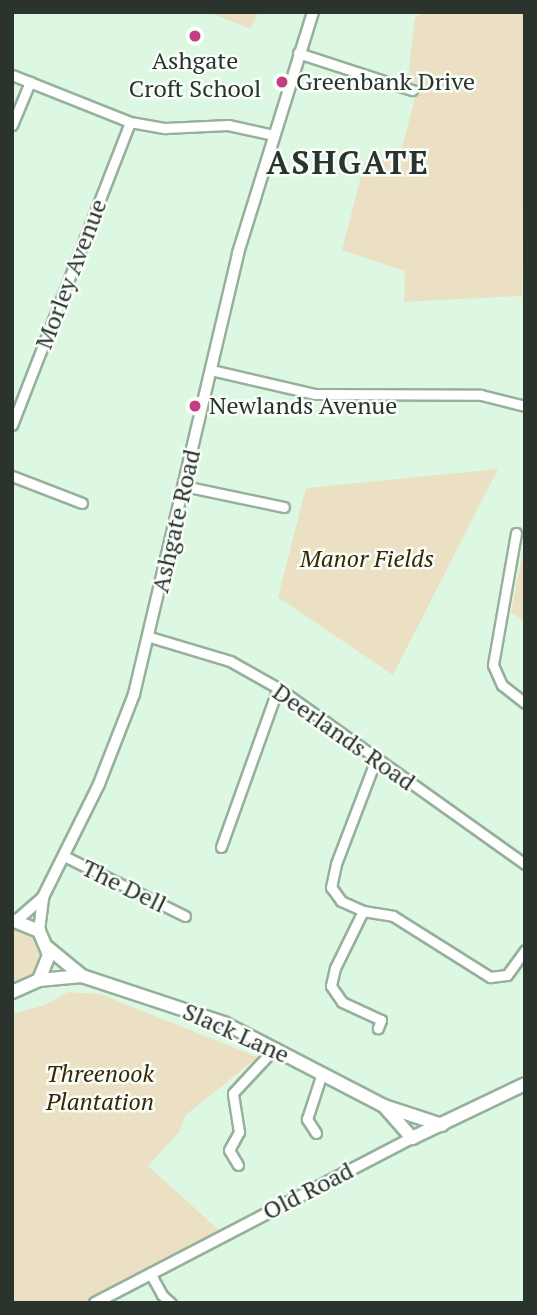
<!DOCTYPE html>
<html>
<head>
<meta charset="utf-8">
<style>
  body { margin:0 }
  #map { position:relative; width:537px; height:1315px; overflow:hidden; background:#dcf8e2; font-family:"PT Serif",serif }
  div>[style] { position:absolute }
  .green>* { inset:0; background:#ece0c4 }
  .roads { filter:drop-shadow(2px 0 #96b09b) drop-shadow(-2px 0 #96b09b) drop-shadow(0 2px #96b09b) drop-shadow(0 -2px #96b09b) }
  .minor>* { height:9px; margin:-4.5px; padding:0 4.5px; transform-origin:4.5px; border-radius:4.5px; background:#fff }
  .tertiary>* { height:10px; margin:-5px; padding:0 5px; transform-origin:5px; border-radius:5px; background:#fff }
  .secondary>* { height:12px; margin:-6px; padding:0 6px; transform-origin:6px; border-radius:6px; background:#fff }
  .dots>* { width:19px; height:19px; translate:-50% -50%; box-sizing:border-box; border:4px solid #f9fefa; border-radius:50% }
  span { translate:-50% -50%; white-space:nowrap; text-align:center; line-height:1.15; -webkit-text-stroke:5px #f9fefa; paint-order:stroke }
  .poi-label { font-size:24px; color:#2a342c }
  .left { translate:0 -50%; text-align:left }
  .street-label { font-size:24px; color:#2a342c }
  .park-label { font-size:24px; color:#372800; font-style:italic }
  .district-label { font-size:32px; color:#2a342c; font-weight:700; letter-spacing:2px }
  .frame { position:absolute; inset:0; border:14px solid #2a342c; pointer-events:none }
</style>
</head>
<body>
<div id="map">
  <div class="green">
    <div style="clip-path:polygon(208px 12px,258px 12px,251px 29px)"></div>
    <div style="clip-path:polygon(425px 12px,525px 12px,522px 296px,404px 302px,405px 271px,342px 250px,365px 161px,399px 159px,416px 94px,408px 77px,415px 18px)"></div>
    <div style="clip-path:polygon(498px 469px,393px 675px,278px 597px,306px 488px)"></div>
    <div style="clip-path:polygon(525px 541px,525px 622px,511px 612px)"></div>
    <div style="clip-path:polygon(12px 927px,32px 936px,39px 954px,33px 974px,12px 984px)"></div>
    <div style="clip-path:polygon(68px 992px,100px 994px,258px 1057px,186px 1115px,179px 1132px,148px 1166px,220px 1231px,84px 1303px,12px 1303px,12px 1014px,45px 1005px)"></div>
  </div>
  <div class="roads">
    <div class="minor">
      <div style="left:298px;top:53px;width:120px;rotate:18deg"></div>
      <div style="left:12px;top:75px;width:127px;rotate:21.7deg"></div>
      <div style="left:130px;top:122px;width:36px;rotate:10deg"></div>
      <div style="left:165px;top:128px;width:63px;rotate:-2.7deg"></div>
      <div style="left:228px;top:125px;width:46px;rotate:12.5deg"></div>
      <div style="left:12px;top:125px;width:47px;rotate:-67.3deg"></div>
      <div style="left:211px;top:370px;width:107px;rotate:13deg"></div>
      <div style="left:315px;top:394px;width:166px;rotate:0.3deg"></div>
      <div style="left:481px;top:395px;width:45px;rotate:14deg"></div>
      <div style="left:12px;top:425px;width:325px;rotate:-68.7deg"></div>
      <div style="left:12px;top:476px;width:75px;rotate:21.1deg"></div>
      <div style="left:184px;top:486px;width:102px;rotate:11.9deg"></div>
      <div style="left:516px;top:533px;width:134px;rotate:99.9deg"></div>
      <div style="left:493px;top:665px;width:22px;rotate:66deg"></div>
      <div style="left:502px;top:685px;width:29px;rotate:38deg"></div>
      <div style="left:150px;top:637px;width:84px;rotate:16.7deg"></div>
      <div style="left:230px;top:661px;width:55px;rotate:29.4deg"></div>
      <div style="left:278px;top:688px;width:303px;rotate:35.5deg"></div>
      <div style="left:376px;top:759px;width:112px;rotate:110.9deg"></div>
      <div style="left:336px;top:864px;width:24px;rotate:102deg"></div>
      <div style="left:331px;top:887px;width:17px;rotate:54deg"></div>
      <div style="left:341px;top:901px;width:24px;rotate:24deg"></div>
      <div style="left:363px;top:911px;width:30px;rotate:9deg"></div>
      <div style="left:393px;top:916px;width:115px;rotate:32.2deg"></div>
      <div style="left:490px;top:977px;width:17px;rotate:-7deg"></div>
      <div style="left:507px;top:975px;width:31px;rotate:-54deg"></div>
      <div style="left:221px;top:847px;width:169px;rotate:-70.3deg"></div>
      <div style="left:64px;top:856px;width:135px;rotate:26.4deg"></div>
      <div style="left:363px;top:911px;width:64px;rotate:116.2deg"></div>
      <div style="left:335px;top:968px;width:18px;rotate:103deg"></div>
      <div style="left:331px;top:986px;width:19px;rotate:55deg"></div>
      <div style="left:342px;top:1002px;width:43px;rotate:24.8deg"></div>
      <div style="left:381px;top:1020px;width:9px;rotate:111deg"></div>
      <div style="left:316px;top:1133px;width:17px;rotate:-123deg"></div>
      <div style="left:307px;top:1119px;width:48px;rotate:-71.9deg"></div>
      <div style="left:238px;top:1165px;width:17px;rotate:-121deg"></div>
      <div style="left:229px;top:1150px;width:21px;rotate:-61deg"></div>
      <div style="left:239px;top:1132px;width:39px;rotate:-99deg"></div>
      <div style="left:233px;top:1093px;width:62px;rotate:-47deg"></div>
      <div style="left:150px;top:1273px;width:25px;rotate:61deg"></div>
      <div style="left:162px;top:1295px;width:12px;rotate:42deg"></div>
    </div>
    <div class="tertiary">
      <div style="left:17px;top:920px;width:35px;rotate:-41deg"></div>
      <div style="left:39px;top:931px;width:34px;rotate:-83deg"></div>
      <div style="left:43px;top:897px;width:126px;rotate:-63.6deg"></div>
      <div style="left:99px;top:784px;width:97px;rotate:-68.7deg"></div>
      <div style="left:134px;top:694px;width:453px;rotate:-76.7deg"></div>
      <div style="left:238px;top:253px;width:252px;rotate:-72.7deg"></div>
      <div style="left:95px;top:1303px;width:357px;rotate:-27.5deg"></div>
    </div>
    <div class="secondary">
      <div style="left:12px;top:920px;width:29px;rotate:22deg"></div>
      <div style="left:39px;top:931px;width:26px;rotate:67deg"></div>
      <div style="left:49px;top:955px;width:27px;rotate:112deg"></div>
      <div style="left:39px;top:980px;width:30px;rotate:156deg"></div>
      <div style="left:47px;top:947px;width:45px;rotate:39.6deg"></div>
      <div style="left:39px;top:980px;width:43px;rotate:-5.3deg"></div>
      <div style="left:82px;top:976px;width:150px;rotate:18.3deg"></div>
      <div style="left:224px;top:1023px;width:180px;rotate:27.4deg"></div>
      <div style="left:384px;top:1106px;width:61px;rotate:18.1deg"></div>
      <div style="left:384px;top:1106px;width:43px;rotate:48.8deg"></div>
      <div style="left:412px;top:1138px;width:125px;rotate:-25.5deg"></div>
    </div>
  </div>
  <div class="dots">
    <div style="left:195px;top:36px;background:#c23d81"></div>
    <div style="left:282px;top:82px;background:#c23d81"></div>
    <div style="left:195px;top:406px;background:#c23d81"></div>
  </div>
  <div class="poi-label">
    <span style="left:195px;top:75px">Ashgate<br>Croft School</span>
    <span class="left" style="left:296px;top:82px">Greenbank Drive</span>
    <span class="left" style="left:209px;top:406px">Newlands Avenue</span>
  </div>
  <div class="street-label">
    <span style="left:71px;top:274px;rotate:-69deg">Morley Avenue</span>
    <span style="left:176px;top:521px;rotate:-77deg">Ashgate Road</span>
    <span style="left:344px;top:737px;rotate:35deg">Deerlands Road</span>
    <span style="left:124px;top:886px;rotate:26deg">The Dell</span>
    <span style="left:236px;top:1033px;rotate:24deg">Slack Lane</span>
    <span style="left:308px;top:1191px;rotate:-27deg">Old Road</span>
  </div>
  <div class="park-label">
    <span style="left:367px;top:559px">Manor Fields</span>
    <span style="left:100px;top:1088px">Threenook<br>Plantation</span>
  </div>
  <div class="district-label">
    <span style="left:348px;top:162px">ASHGATE</span>
  </div>
  <div class="frame"></div>
</div>
</body>
</html>
